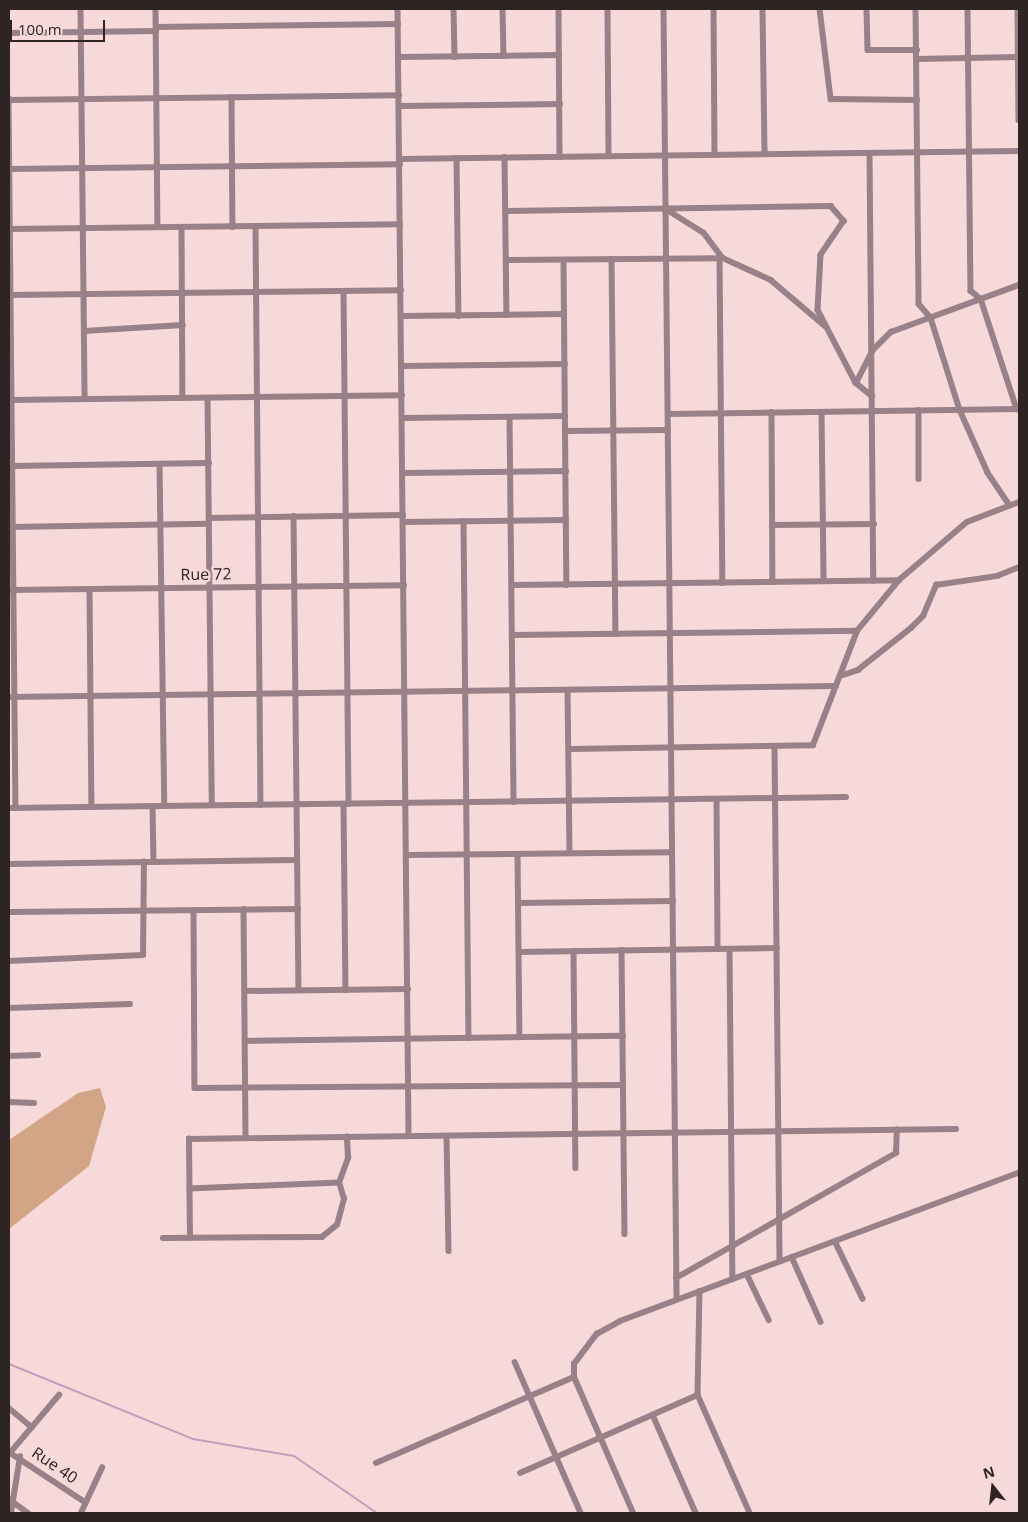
<!DOCTYPE html>
<html>
<head>
<meta charset="utf-8">
<style>
  body { margin:0 }
  #map { position:relative; width:1028px; height:1522px; overflow:hidden; background:#f7d9d9; font-family:"Open Sans",sans-serif }
  div>[style] { position:absolute }
  .green>* { inset:0; background:#d2a587 }
  .stream>* { height:2px; margin:-1px; padding:0 1px; transform-origin:1px; border-radius:1px; background:#c89bbb }
  .minor>* { height:5.5px; margin:-2.75px; padding:0 2.75px; transform-origin:2.75px; border-radius:2.75px; background:#988188 }
  span { translate:-50% -50%; white-space:nowrap; text-align:center; line-height:1.15; -webkit-text-stroke:4.5px #f7d9d9; paint-order:stroke }
  .street-label { font-size:16px; color:#2f2424 }
  .frame { position:absolute; inset:0; border:10px solid #2f2424; pointer-events:none }
  .north { position:absolute; left:968px; top:1462px; width:50px; height:50px; -webkit-text-stroke:4px #f7d9d9; paint-order:stroke; rotate:344deg; font-size:14px; font-weight:700; line-height:20px; text-align:center; color:#2f2424 }
  .north::after { content:''; display:block; margin:auto; width:18px; height:22px; background:#2f2424; clip-path:polygon(50% 0,100% 100%,50% 72%,0 100%) }
  .scale { position:absolute; left:10px; top:20px; width:95px; height:22px; box-sizing:border-box; border:2px solid #2f2424; border-top:0; padding-left:6px; font-size:15px; line-height:18px; white-space:nowrap; color:#2f2424; -webkit-text-stroke:4px #f7d9d9; paint-order:stroke }
</style>
</head>
<body>
<div id="map">
  <div class="green">
    <div style="clip-path:polygon(100px 1088px,106px 1107px,89px 1166px,9px 1229px,9px 1140px,78px 1093px)"></div>
  </div>
  <div class="stream">
    <div style="left:9px;top:1364px;width:199px;rotate:22.2deg"></div>
    <div style="left:193px;top:1439px;width:102px;rotate:9.6deg"></div>
    <div style="left:294px;top:1456px;width:101px;rotate:34.5deg"></div>
  </div>
  <div class="minor">
    <div style="left:81px;top:9px;width:390px;rotate:89.4deg"></div>
    <div style="left:156px;top:9px;width:218px;rotate:89.5deg"></div>
    <div style="left:398px;top:9px;width:1127px;rotate:89.44deg"></div>
    <div style="left:454px;top:9px;width:48px;rotate:88.8deg"></div>
    <div style="left:503px;top:9px;width:47px;rotate:88.8deg"></div>
    <div style="left:559px;top:9px;width:148px;rotate:89.6deg"></div>
    <div style="left:608px;top:9px;width:147px;rotate:89.6deg"></div>
    <div style="left:664px;top:9px;width:1290px;rotate:89.42deg"></div>
    <div style="left:714px;top:9px;width:146px;rotate:89.6deg"></div>
    <div style="left:763px;top:9px;width:145px;rotate:89.2deg"></div>
    <div style="left:820px;top:9px;width:91px;rotate:83deg"></div>
    <div style="left:831px;top:99px;width:86px;rotate:0.7deg"></div>
    <div style="left:867px;top:9px;width:41px;rotate:88.6deg"></div>
    <div style="left:868px;top:50px;width:49px"></div>
    <div style="left:916px;top:9px;width:295px;rotate:89.4deg"></div>
    <div style="left:919px;top:304px;width:18px;rotate:49deg"></div>
    <div style="left:931px;top:318px;width:96px;rotate:72.5deg"></div>
    <div style="left:960px;top:410px;width:69px;rotate:66deg"></div>
    <div style="left:988px;top:473px;width:37px;rotate:56deg"></div>
    <div style="left:968px;top:9px;width:282px;rotate:89.4deg"></div>
    <div style="left:971px;top:291px;width:13px;rotate:39deg"></div>
    <div style="left:981px;top:299px;width:116px;rotate:71.9deg"></div>
    <div style="left:1018px;top:9px;width:111px;rotate:89.5deg"></div>
    <div style="left:156px;top:27px;width:242px;rotate:-0.7deg"></div>
    <div style="left:9px;top:33px;width:147px;rotate:-0.8deg"></div>
    <div style="left:399px;top:57px;width:160px;rotate:-0.7deg"></div>
    <div style="left:917px;top:59px;width:102px;rotate:-1.1deg"></div>
    <div style="left:232px;top:97px;width:130px;rotate:89.6deg"></div>
    <div style="left:9px;top:98px;width:710px;rotate:89.44deg"></div>
    <div style="left:9px;top:100px;width:390px;rotate:-0.7deg"></div>
    <div style="left:399px;top:106px;width:161px;rotate:-0.7deg"></div>
    <div style="left:870px;top:153px;width:428px;rotate:89.5deg"></div>
    <div style="left:505px;top:157px;width:158px;rotate:89.3deg"></div>
    <div style="left:457px;top:158px;width:158px;rotate:89.3deg"></div>
    <div style="left:400px;top:159px;width:619px;rotate:-0.74deg"></div>
    <div style="left:9px;top:169px;width:391px;rotate:-0.7deg"></div>
    <div style="left:666px;top:209px;width:45px;rotate:32.3deg"></div>
    <div style="left:704px;top:233px;width:31px;rotate:53deg"></div>
    <div style="left:723px;top:258px;width:53px;rotate:24.6deg"></div>
    <div style="left:771px;top:280px;width:71px;rotate:40.4deg"></div>
    <div style="left:506px;top:211px;width:325px;rotate:-0.9deg"></div>
    <div style="left:831px;top:206px;width:20px;rotate:49deg"></div>
    <div style="left:844px;top:221px;width:41px;rotate:124.1deg"></div>
    <div style="left:821px;top:255px;width:55px;rotate:93.1deg"></div>
    <div style="left:818px;top:310px;width:82px;rotate:62.5deg"></div>
    <div style="left:856px;top:383px;width:21px;rotate:39deg"></div>
    <div style="left:256px;top:226px;width:579px;rotate:89.51deg"></div>
    <div style="left:182px;top:227px;width:171px;rotate:89.7deg"></div>
    <div style="left:9px;top:229px;width:391px;rotate:-0.7deg"></div>
    <div style="left:612px;top:259px;width:375px;rotate:89.4deg"></div>
    <div style="left:506px;top:260px;width:214px;rotate:-0.5deg"></div>
    <div style="left:720px;top:258px;width:325px;rotate:89.5deg"></div>
    <div style="left:564px;top:260px;width:325px;rotate:89.5deg"></div>
    <div style="left:344px;top:291px;width:513px;rotate:89.44deg"></div>
    <div style="left:9px;top:295px;width:392px;rotate:-0.7deg"></div>
    <div style="left:401px;top:316px;width:163px;rotate:-0.7deg"></div>
    <div style="left:84px;top:331px;width:99px;rotate:-3.5deg"></div>
    <div style="left:402px;top:366px;width:163px;rotate:-0.7deg"></div>
    <div style="left:856px;top:383px;width:36px;rotate:-63deg"></div>
    <div style="left:872px;top:351px;width:27px;rotate:-45deg"></div>
    <div style="left:891px;top:332px;width:136px;rotate:-20.2deg"></div>
    <div style="left:208px;top:398px;width:407px;rotate:89.4deg"></div>
    <div style="left:9px;top:400px;width:393px;rotate:-0.7deg"></div>
    <div style="left:919px;top:410px;width:69px;rotate:90deg"></div>
    <div style="left:772px;top:412px;width:170px;rotate:89.7deg"></div>
    <div style="left:822px;top:412px;width:169px;rotate:89.3deg"></div>
    <div style="left:668px;top:414px;width:351px;rotate:-0.8deg"></div>
    <div style="left:510px;top:417px;width:385px;rotate:89.4deg"></div>
    <div style="left:402px;top:418px;width:163px;rotate:-0.7deg"></div>
    <div style="left:565px;top:431px;width:103px;rotate:-0.6deg"></div>
    <div style="left:160px;top:464px;width:342px;rotate:89.2deg"></div>
    <div style="left:11px;top:466px;width:198px;rotate:-0.9deg"></div>
    <div style="left:403px;top:473px;width:163px;rotate:-0.7deg"></div>
    <div style="left:294px;top:516px;width:474px;rotate:89.4deg"></div>
    <div style="left:209px;top:518px;width:194px;rotate:-0.9deg"></div>
    <div style="left:464px;top:521px;width:517px;rotate:89.45deg"></div>
    <div style="left:403px;top:522px;width:163px;rotate:-0.7deg"></div>
    <div style="left:773px;top:525px;width:101px;rotate:-0.6deg"></div>
    <div style="left:9px;top:527px;width:200px;rotate:-0.9deg"></div>
    <div style="left:512px;top:585px;width:387px;rotate:-0.7deg"></div>
    <div style="left:90px;top:589px;width:218px;rotate:89.5deg"></div>
    <div style="left:9px;top:590px;width:395px;rotate:-0.7deg"></div>
    <div style="left:512px;top:635px;width:345px;rotate:-0.7deg"></div>
    <div style="left:840px;top:676px;width:19px;rotate:-18deg"></div>
    <div style="left:858px;top:670px;width:68px;rotate:-38.4deg"></div>
    <div style="left:911px;top:628px;width:17px;rotate:-45deg"></div>
    <div style="left:923px;top:616px;width:34px;rotate:-67deg"></div>
    <div style="left:936px;top:585px;width:62px;rotate:-8.4deg"></div>
    <div style="left:997px;top:576px;width:24px;rotate:-22deg"></div>
    <div style="left:568px;top:690px;width:163px;rotate:89.3deg"></div>
    <div style="left:9px;top:697px;width:827px;rotate:-0.76deg"></div>
    <div style="left:775px;top:746px;width:515px;rotate:89.44deg"></div>
    <div style="left:569px;top:749px;width:244px;rotate:-0.9deg"></div>
    <div style="left:813px;top:745px;width:122px;rotate:-68.9deg"></div>
    <div style="left:857px;top:631px;width:66px;rotate:-50.5deg"></div>
    <div style="left:899px;top:580px;width:89px;rotate:-40.5deg"></div>
    <div style="left:967px;top:522px;width:56px;rotate:-21deg"></div>
    <div style="left:717px;top:799px;width:150px;rotate:89.6deg"></div>
    <div style="left:344px;top:804px;width:186px;rotate:89.4deg"></div>
    <div style="left:153px;top:806px;width:56px;rotate:89deg"></div>
    <div style="left:9px;top:808px;width:837px;rotate:-0.75deg"></div>
    <div style="left:518px;top:854px;width:183px;rotate:89.4deg"></div>
    <div style="left:406px;top:855px;width:266px;rotate:-0.6deg"></div>
    <div style="left:9px;top:864px;width:288px;rotate:-0.8deg"></div>
    <div style="left:518px;top:903px;width:155px;rotate:-0.7deg"></div>
    <div style="left:244px;top:909px;width:229px;rotate:89.5deg"></div>
    <div style="left:194px;top:910px;width:178px;rotate:89.7deg"></div>
    <div style="left:195px;top:1088px;width:428px;rotate:-0.4deg"></div>
    <div style="left:9px;top:912px;width:289px;rotate:-0.6deg"></div>
    <div style="left:730px;top:949px;width:330px;rotate:89.5deg"></div>
    <div style="left:622px;top:950px;width:284px;rotate:89.4deg"></div>
    <div style="left:574px;top:951px;width:217px;rotate:89.5deg"></div>
    <div style="left:519px;top:952px;width:258px;rotate:-0.9deg"></div>
    <div style="left:9px;top:961px;width:134px;rotate:-2.6deg"></div>
    <div style="left:143px;top:955px;width:93px;rotate:-89.4deg"></div>
    <div style="left:245px;top:991px;width:163px;rotate:-0.7deg"></div>
    <div style="left:9px;top:1008px;width:121px;rotate:-1.9deg"></div>
    <div style="left:245px;top:1041px;width:378px;rotate:-0.8deg"></div>
    <div style="left:9px;top:1056px;width:29px;rotate:-2deg"></div>
    <div style="left:9px;top:1102px;width:25px;rotate:2deg"></div>
    <div style="left:447px;top:1136px;width:115px;rotate:89deg"></div>
    <div style="left:339px;top:1183px;width:27px;rotate:-70deg"></div>
    <div style="left:348px;top:1158px;width:21px;rotate:-93deg"></div>
    <div style="left:163px;top:1238px;width:159px;rotate:-0.4deg"></div>
    <div style="left:322px;top:1237px;width:19px;rotate:-39deg"></div>
    <div style="left:337px;top:1225px;width:27px;rotate:-75deg"></div>
    <div style="left:344px;top:1199px;width:17px;rotate:-107deg"></div>
    <div style="left:339px;top:1183px;width:149px;rotate:177.7deg"></div>
    <div style="left:190px;top:1238px;width:99px;rotate:-90.6deg"></div>
    <div style="left:189px;top:1139px;width:767px;rotate:-0.75deg"></div>
    <div style="left:835px;top:1241px;width:64px;rotate:64.2deg"></div>
    <div style="left:792px;top:1257px;width:71px;rotate:66deg"></div>
    <div style="left:747px;top:1274px;width:51px;rotate:64.4deg"></div>
    <div style="left:676px;top:1278px;width:253px;rotate:-29.6deg"></div>
    <div style="left:896px;top:1153px;width:23px;rotate:-88deg"></div>
    <div style="left:700px;top:1291px;width:104px;rotate:91.1deg"></div>
    <div style="left:698px;top:1395px;width:129px;rotate:66.2deg"></div>
    <div style="left:515px;top:1362px;width:165px;rotate:66.4deg"></div>
    <div style="left:9px;top:1408px;width:30px;rotate:40deg"></div>
    <div style="left:653px;top:1415px;width:107px;rotate:66.3deg"></div>
    <div style="left:9px;top:1452px;width:91px;rotate:33.3deg"></div>
    <div style="left:10px;top:1453px;width:76px;rotate:-49.8deg"></div>
    <div style="left:376px;top:1463px;width:216px;rotate:-23.5deg"></div>
    <div style="left:520px;top:1473px;width:194px;rotate:-23.7deg"></div>
    <div style="left:9px;top:1499px;width:24px;rotate:36deg"></div>
    <div style="left:11px;top:1513px;width:57px;rotate:-80.9deg"></div>
    <div style="left:81px;top:1513px;width:50px;rotate:-65deg"></div>
    <div style="left:633px;top:1513px;width:148px;rotate:-113.5deg"></div>
    <div style="left:574px;top:1377px;width:13px;rotate:-90deg"></div>
    <div style="left:574px;top:1364px;width:38px;rotate:-53deg"></div>
    <div style="left:597px;top:1334px;width:26px;rotate:-29deg"></div>
    <div style="left:620px;top:1321px;width:426px;rotate:-20.4deg"></div>
  </div>
  <div class="street-label">
    <span style="left:206px;top:574px;rotate:-1deg">Rue 72</span>
    <span style="left:55px;top:1465px;rotate:34deg">Rue 40</span>
  </div>
  <div class="frame"></div>
  <div class="north">N</div>
  <div class="scale">100 m</div>
</div>
</body>
</html>
